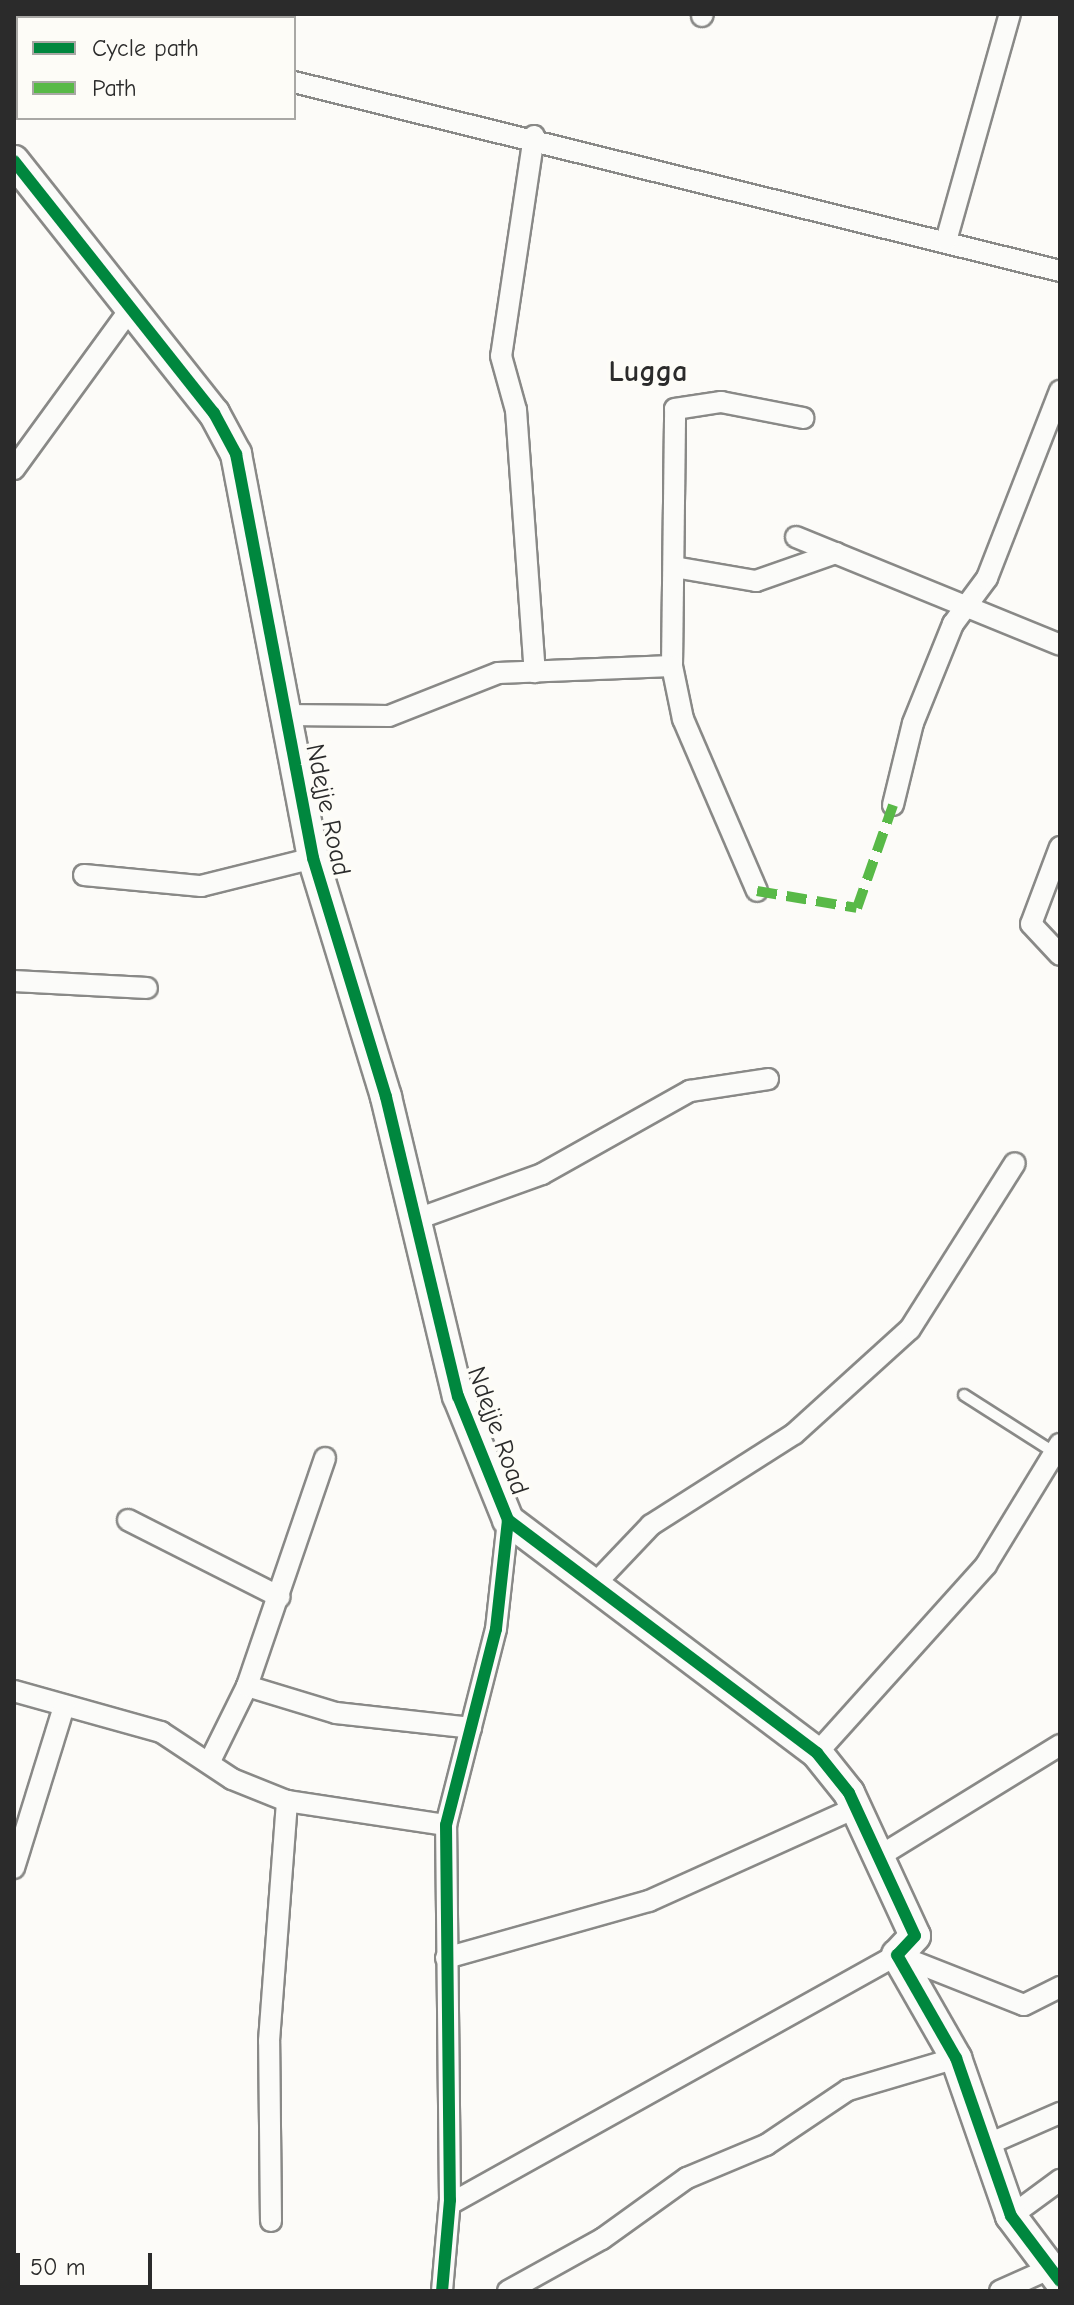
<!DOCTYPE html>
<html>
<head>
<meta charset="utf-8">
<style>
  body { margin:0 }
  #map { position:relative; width:1074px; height:2305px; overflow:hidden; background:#fcfbf8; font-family:"Comic Neue",sans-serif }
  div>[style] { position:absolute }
  .roads { filter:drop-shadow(2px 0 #898987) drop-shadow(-2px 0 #898987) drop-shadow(0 2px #898987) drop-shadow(0 -2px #898987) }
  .lane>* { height:10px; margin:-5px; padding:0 5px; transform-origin:5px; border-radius:5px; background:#fbfbf9 }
  .street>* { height:20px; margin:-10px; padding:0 10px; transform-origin:10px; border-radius:10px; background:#fbfbf9 }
  .secondary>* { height:30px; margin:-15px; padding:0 15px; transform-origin:15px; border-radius:15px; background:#fbfbf9 }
  .quiet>* { height:10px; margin-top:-5px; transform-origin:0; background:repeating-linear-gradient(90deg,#58b947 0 20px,transparent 0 30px) }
  .cycleway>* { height:12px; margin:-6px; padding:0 6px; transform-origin:6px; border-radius:6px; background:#00873e }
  span { translate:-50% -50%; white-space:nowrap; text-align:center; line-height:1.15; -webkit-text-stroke:8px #fdfcf7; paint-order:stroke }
  .street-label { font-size:26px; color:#2b2b2b }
  .quarter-label { font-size:30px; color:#2b2b2b; font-weight:700 }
  .frame { position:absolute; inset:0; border:16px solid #2b2b2b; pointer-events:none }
  .legend { position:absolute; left:16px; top:16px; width:280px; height:104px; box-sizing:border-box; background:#fdfcf7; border:2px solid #a9a8a5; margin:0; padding:10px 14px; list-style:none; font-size:24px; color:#2b2b2b }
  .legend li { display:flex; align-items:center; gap:16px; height:40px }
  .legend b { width:40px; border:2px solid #a9a8a5 }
  .scale { position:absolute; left:16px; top:2253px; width:136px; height:36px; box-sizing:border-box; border:4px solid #2b2b2b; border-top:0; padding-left:10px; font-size:24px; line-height:28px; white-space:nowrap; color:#2b2b2b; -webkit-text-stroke:6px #fdfcf7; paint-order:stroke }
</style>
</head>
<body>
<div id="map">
  <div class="roads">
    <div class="lane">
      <div style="left:964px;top:1395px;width:108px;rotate:32.5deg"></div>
    </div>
    <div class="street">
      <div style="left:702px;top:16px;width:2px;rotate:-63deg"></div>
      <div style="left:250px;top:18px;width:4px;rotate:-76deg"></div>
      <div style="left:14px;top:66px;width:4px"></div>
      <div style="left:294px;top:82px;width:789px;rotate:13.86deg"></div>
      <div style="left:534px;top:136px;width:222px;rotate:98.5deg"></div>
      <div style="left:501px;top:356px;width:56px;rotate:74.5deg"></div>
      <div style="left:516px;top:410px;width:263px;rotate:85.9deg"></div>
      <div style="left:946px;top:241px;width:236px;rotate:-74.3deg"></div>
      <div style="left:14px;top:469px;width:199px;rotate:-54deg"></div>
      <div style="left:796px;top:537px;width:285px;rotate:22.2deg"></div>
      <div style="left:674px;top:567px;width:83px;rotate:9.7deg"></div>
      <div style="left:756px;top:581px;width:85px;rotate:-19.3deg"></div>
      <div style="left:672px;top:666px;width:257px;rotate:-89.3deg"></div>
      <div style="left:675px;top:409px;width:47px;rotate:-8.7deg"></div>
      <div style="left:721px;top:402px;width:84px;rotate:11deg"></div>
      <div style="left:284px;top:715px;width:105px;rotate:0.5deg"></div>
      <div style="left:389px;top:716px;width:117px;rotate:-21.5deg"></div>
      <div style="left:498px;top:673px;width:174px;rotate:-2.3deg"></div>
      <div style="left:672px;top:666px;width:54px;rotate:78.3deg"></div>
      <div style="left:683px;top:719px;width:187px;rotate:66.7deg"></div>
      <div style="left:893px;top:805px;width:84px;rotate:-76.3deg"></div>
      <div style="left:913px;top:723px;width:107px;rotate:-68deg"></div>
      <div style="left:953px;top:624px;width:57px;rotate:-53.5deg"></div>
      <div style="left:987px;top:578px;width:201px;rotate:-68.7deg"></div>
      <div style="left:1060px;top:847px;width:82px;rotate:110.6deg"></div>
      <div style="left:1031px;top:924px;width:42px;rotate:46.9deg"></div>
      <div style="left:84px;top:875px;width:118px;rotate:5.4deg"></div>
      <div style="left:201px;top:886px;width:115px;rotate:-14deg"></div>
      <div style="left:14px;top:981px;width:133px;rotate:3deg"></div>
      <div style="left:417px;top:1219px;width:133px;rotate:-19.8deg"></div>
      <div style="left:542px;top:1174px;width:170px;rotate:-29.3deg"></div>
      <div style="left:690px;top:1091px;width:79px;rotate:-8.7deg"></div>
      <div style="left:128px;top:1520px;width:170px;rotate:26.9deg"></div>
      <div style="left:593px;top:1586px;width:84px;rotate:-46.4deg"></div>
      <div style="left:651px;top:1525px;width:169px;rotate:-32.5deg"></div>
      <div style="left:794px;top:1434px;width:156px;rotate:-42.2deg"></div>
      <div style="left:910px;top:1329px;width:196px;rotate:-57.7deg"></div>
      <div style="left:247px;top:1686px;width:93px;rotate:16.9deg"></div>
      <div style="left:336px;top:1713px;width:136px;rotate:6.3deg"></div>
      <div style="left:14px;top:1691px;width:153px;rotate:15.6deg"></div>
      <div style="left:161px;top:1732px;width:85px;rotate:33.5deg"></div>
      <div style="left:232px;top:1779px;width:59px;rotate:21.8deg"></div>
      <div style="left:287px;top:1801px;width:161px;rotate:8.6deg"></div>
      <div style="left:817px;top:1753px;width:253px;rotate:-48deg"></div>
      <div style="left:986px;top:1565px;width:142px;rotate:-58.6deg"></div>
      <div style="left:209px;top:1763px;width:86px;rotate:-63.7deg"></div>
      <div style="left:247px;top:1686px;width:241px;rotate:-71.1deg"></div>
      <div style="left:883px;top:1854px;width:208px;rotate:-31.6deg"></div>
      <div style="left:14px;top:1868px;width:170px;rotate:-72.8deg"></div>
      <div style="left:446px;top:1958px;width:211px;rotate:-15.7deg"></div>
      <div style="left:649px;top:1901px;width:228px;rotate:-24.3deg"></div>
      <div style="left:984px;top:2146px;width:83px;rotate:-23.5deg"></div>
      <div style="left:450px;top:2204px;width:512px;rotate:-29.12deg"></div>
      <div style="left:897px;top:1955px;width:136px;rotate:21.5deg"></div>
      <div style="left:1024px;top:2005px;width:40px;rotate:-26.6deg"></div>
      <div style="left:1011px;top:2216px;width:61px;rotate:-36.3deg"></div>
      <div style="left:271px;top:2221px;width:180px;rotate:-90.6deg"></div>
      <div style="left:269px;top:2041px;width:241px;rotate:-85.7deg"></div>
      <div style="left:442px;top:2291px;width:91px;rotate:-85deg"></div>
      <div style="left:450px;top:2200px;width:375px;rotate:-90.6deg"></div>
      <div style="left:446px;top:1825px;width:202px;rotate:-75.7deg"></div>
      <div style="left:496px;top:1629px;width:110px;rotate:-83.7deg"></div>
      <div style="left:508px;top:2291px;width:107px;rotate:-29deg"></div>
      <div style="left:602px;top:2239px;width:105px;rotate:-35.7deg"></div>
      <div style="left:687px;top:2178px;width:86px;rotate:-22.7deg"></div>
      <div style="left:766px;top:2145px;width:99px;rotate:-33.9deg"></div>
      <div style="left:848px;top:2090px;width:113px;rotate:-16.5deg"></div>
      <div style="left:1000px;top:2291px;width:51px;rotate:-24.1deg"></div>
    </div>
    <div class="secondary">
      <div style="left:14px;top:161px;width:322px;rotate:51.6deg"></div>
      <div style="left:214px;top:413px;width:47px;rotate:61.8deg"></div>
      <div style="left:236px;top:454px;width:411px;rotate:79.2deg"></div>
      <div style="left:313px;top:858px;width:250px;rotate:73deg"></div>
      <div style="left:386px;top:1097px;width:308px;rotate:76.5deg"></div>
      <div style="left:458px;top:1396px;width:134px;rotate:68deg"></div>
      <div style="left:508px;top:1520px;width:387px;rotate:37deg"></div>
      <div style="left:817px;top:1753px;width:51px;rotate:51.3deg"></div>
      <div style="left:849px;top:1793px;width:157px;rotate:65.2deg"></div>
      <div style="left:915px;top:1936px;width:26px;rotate:133deg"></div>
      <div style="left:897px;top:1955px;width:119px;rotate:60.2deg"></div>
      <div style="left:956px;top:2058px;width:167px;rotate:70.8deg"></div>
      <div style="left:1011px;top:2216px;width:81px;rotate:53deg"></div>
    </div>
  </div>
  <div class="quiet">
    <div style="left:757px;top:891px;width:101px;rotate:9.6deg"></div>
    <div style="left:857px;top:908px;width:109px;rotate:-70.7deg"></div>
  </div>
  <div class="cycleway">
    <div style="left:14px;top:161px;width:322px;rotate:51.6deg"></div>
    <div style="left:214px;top:413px;width:47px;rotate:61.8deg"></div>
    <div style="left:236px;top:454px;width:411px;rotate:79.2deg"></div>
    <div style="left:313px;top:858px;width:250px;rotate:73deg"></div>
    <div style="left:386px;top:1097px;width:308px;rotate:76.5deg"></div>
    <div style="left:458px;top:1396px;width:134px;rotate:68deg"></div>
    <div style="left:508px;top:1520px;width:110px;rotate:96.3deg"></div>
    <div style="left:496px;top:1629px;width:202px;rotate:104.3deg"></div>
    <div style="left:446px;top:1825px;width:375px;rotate:89.4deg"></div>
    <div style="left:450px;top:2200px;width:91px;rotate:95deg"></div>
    <div style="left:508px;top:1520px;width:387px;rotate:37deg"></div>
    <div style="left:817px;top:1753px;width:51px;rotate:51.3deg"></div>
    <div style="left:849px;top:1793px;width:157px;rotate:65.2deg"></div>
    <div style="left:915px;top:1936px;width:26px;rotate:133deg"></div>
    <div style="left:897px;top:1955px;width:119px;rotate:60.2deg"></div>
    <div style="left:956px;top:2058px;width:167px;rotate:70.8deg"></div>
    <div style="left:1011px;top:2216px;width:81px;rotate:53deg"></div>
  </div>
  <div class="street-label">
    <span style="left:327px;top:810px;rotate:78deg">Ndejje Road</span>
    <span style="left:497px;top:1431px;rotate:70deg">Ndejje Road</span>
  </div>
  <div class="quarter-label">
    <span style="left:648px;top:372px">Lugga</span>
  </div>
  <div class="frame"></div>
  <ul class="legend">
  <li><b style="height:10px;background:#00873e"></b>Cycle path</li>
  <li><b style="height:10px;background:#58b947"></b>Path</li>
  </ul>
  <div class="scale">50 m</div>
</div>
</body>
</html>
